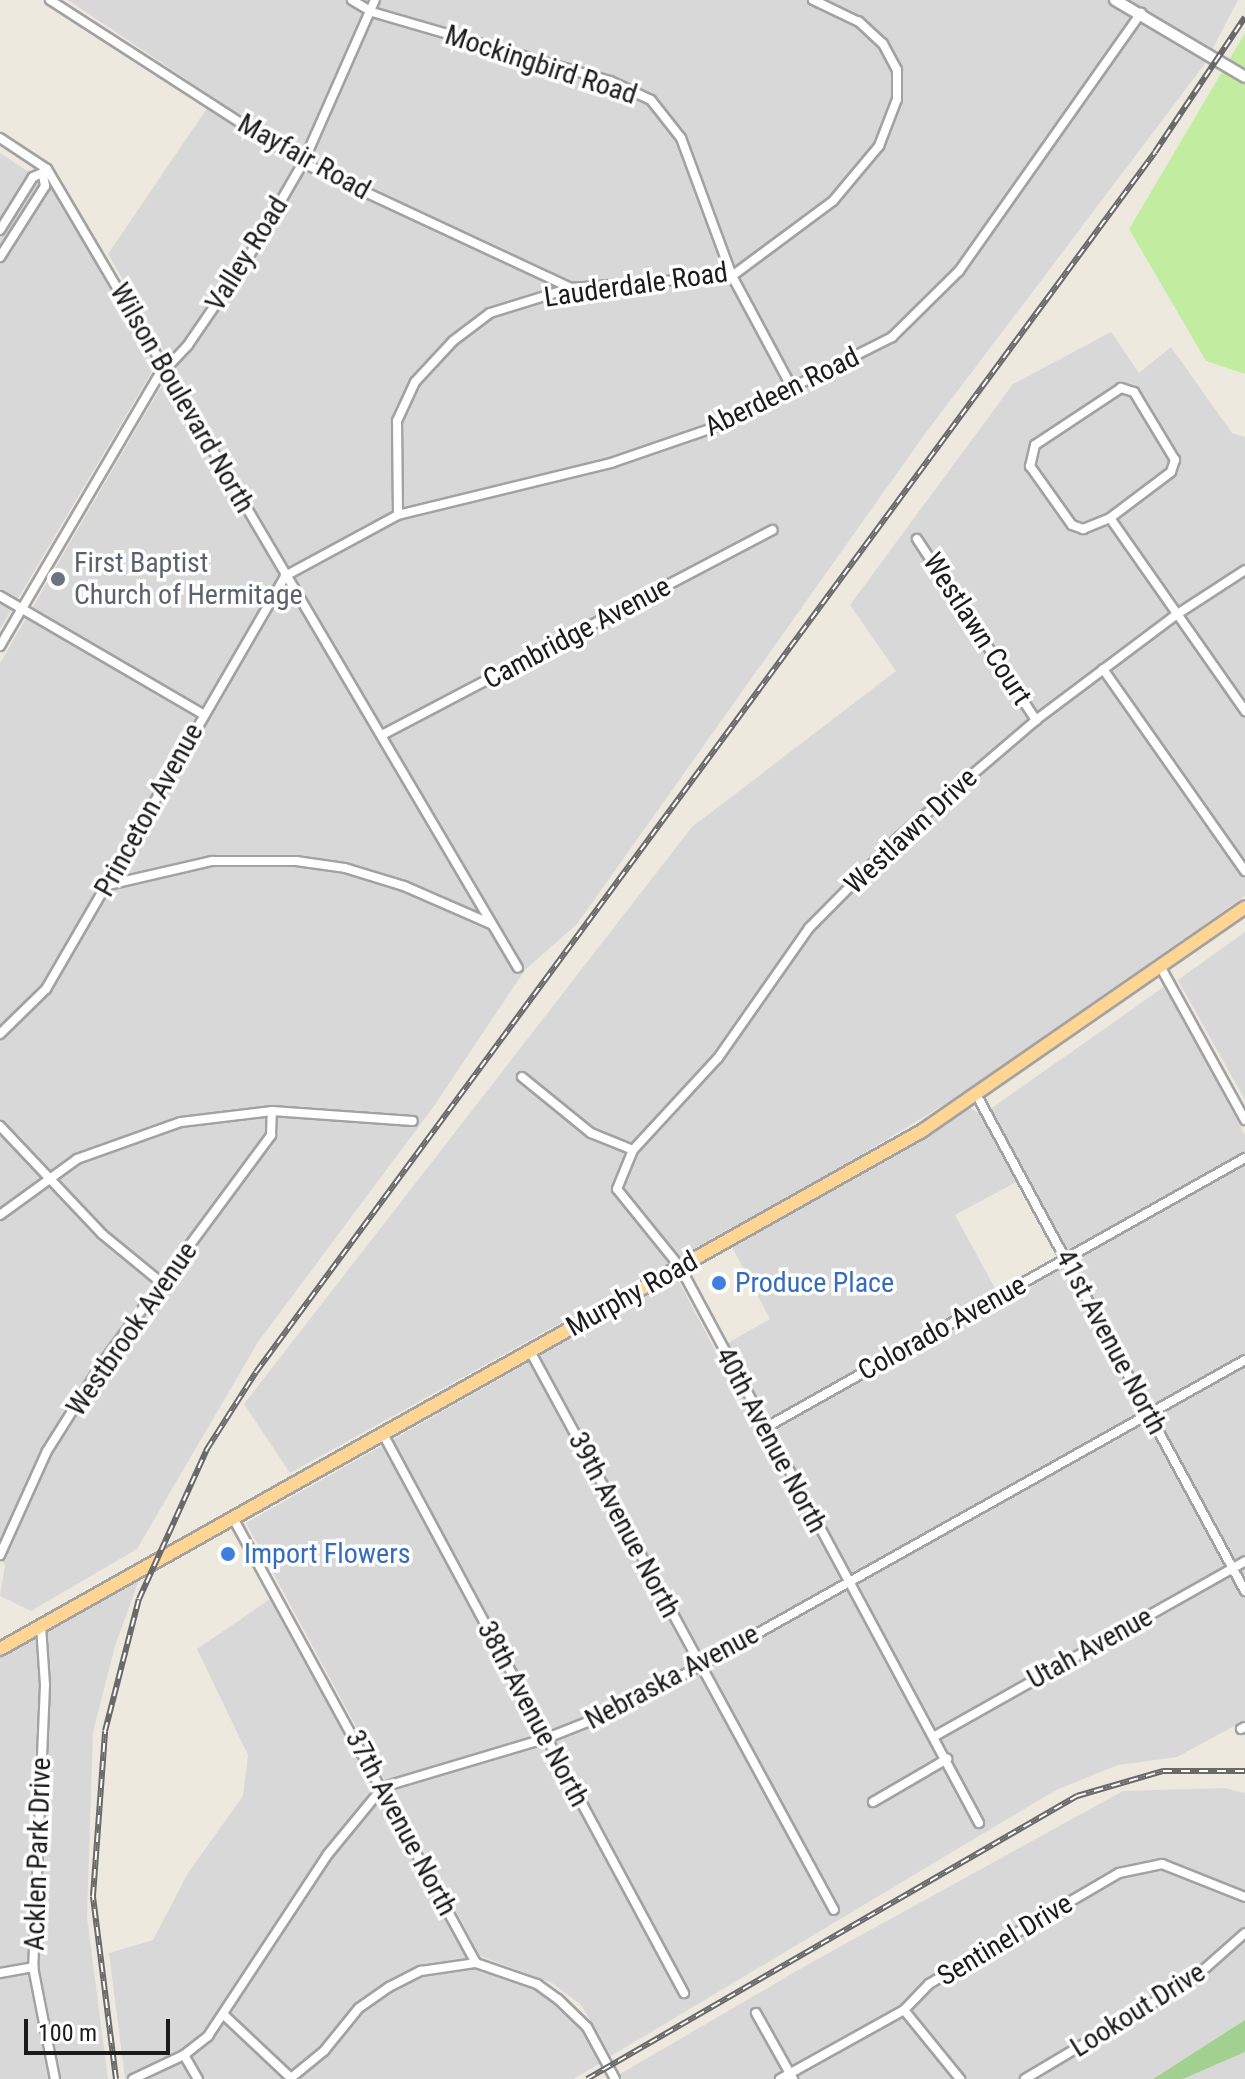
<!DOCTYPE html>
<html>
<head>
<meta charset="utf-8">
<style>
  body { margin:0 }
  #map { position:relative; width:1245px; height:2079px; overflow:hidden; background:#eee9df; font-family:"Roboto Condensed",sans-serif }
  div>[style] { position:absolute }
  .residential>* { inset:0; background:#d9d8d8 }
  .grass>* { inset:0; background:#c2eda0 }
  .forest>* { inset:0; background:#a1d091 }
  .roads { filter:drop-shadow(2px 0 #a2a2a2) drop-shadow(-2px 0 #a2a2a2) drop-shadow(0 2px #a2a2a2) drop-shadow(0 -2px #a2a2a2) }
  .minor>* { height:8px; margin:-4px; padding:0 4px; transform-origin:4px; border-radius:4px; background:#fff }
  .tertiary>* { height:10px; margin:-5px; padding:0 5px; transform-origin:5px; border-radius:5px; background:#fff }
  .primary>* { height:12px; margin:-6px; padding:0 6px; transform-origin:6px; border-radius:6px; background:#ffd593 }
  .rail>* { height:6px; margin-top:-3px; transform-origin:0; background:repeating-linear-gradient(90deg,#fff 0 9px,#696969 0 18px); box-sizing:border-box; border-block:2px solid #696969 }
  .dots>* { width:22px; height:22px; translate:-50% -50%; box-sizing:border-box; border:4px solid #fff; border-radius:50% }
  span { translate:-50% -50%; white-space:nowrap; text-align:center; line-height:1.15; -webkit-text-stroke:7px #fff; paint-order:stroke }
  .street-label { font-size:28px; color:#1b1b1b }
  .worship-label { font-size:28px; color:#5b616d }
  .left { translate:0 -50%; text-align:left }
  .shop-label { font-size:28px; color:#366cbe }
  .scale { position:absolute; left:24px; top:2019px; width:146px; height:36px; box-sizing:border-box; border:4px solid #1b1b1b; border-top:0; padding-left:10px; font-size:24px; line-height:28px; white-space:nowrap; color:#1b1b1b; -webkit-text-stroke:6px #fff; paint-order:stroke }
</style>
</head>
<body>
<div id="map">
  <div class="residential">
    <div style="clip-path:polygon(68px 0,1238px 0,1204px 65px,922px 438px,577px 924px,525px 970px,434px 1106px,258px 1342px,137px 1549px,31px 1611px,0 1596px,5px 1565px,0 1559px,0 663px,159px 390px,167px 384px,174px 398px,187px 390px,108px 254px,214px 98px)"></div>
    <div style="clip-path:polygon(0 153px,53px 188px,154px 368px,0 629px)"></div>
    <div style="clip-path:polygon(1111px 332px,1139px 373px,1171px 347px,1232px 433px,1245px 437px,1245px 896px,955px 1098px,836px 1170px,290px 1473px,244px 1404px,692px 827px,896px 671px,850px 605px,1013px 384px)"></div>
    <div style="clip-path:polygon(1245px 932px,1245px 1100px,1178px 980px)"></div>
    <div style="clip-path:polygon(evenodd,1165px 986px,1245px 1135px,1245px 1735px,1236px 1725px,1177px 1757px,1118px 1765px,1056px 1790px,611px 2056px,581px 2005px,552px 1983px,480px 1956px,246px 1523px,677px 1278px,715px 1350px,770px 1319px,732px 1247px,906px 1150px,970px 1108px,982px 1115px,1165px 986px,1018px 1181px,1063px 1267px,1003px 1303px,955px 1215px,1018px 1181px)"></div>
    <div style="clip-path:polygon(143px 1569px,115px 1646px,93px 1732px,87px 1917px,108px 2079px,0 2079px,0 1649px)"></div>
    <div style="clip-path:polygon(276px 1595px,476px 1962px,537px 1984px,587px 2027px,606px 2060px,573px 2079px,125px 2079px,109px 1953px,153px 1940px,188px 1873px,243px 1796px,248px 1755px,197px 1649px)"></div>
    <div style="clip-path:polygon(1225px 1788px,1245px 1793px,1245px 2020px,1153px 2079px,622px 2079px,620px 2074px,814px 1961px,1123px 1791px)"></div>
    <div style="clip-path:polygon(1245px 2052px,1245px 2079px,1183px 2079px)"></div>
  </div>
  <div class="grass">
    <div style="clip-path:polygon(1245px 33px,1245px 374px,1206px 361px,1129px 229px)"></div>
  </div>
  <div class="forest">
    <div style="clip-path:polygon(1245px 2020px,1245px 2052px,1183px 2079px,1153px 2079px)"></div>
  </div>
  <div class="roads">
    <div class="minor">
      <div style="left:50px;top:0;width:301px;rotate:32.8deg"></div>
      <div style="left:303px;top:163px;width:296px;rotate:25deg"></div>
      <div style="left:352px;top:0;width:23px;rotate:31deg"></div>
      <div style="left:372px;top:12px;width:248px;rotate:16.2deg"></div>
      <div style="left:610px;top:81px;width:45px;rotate:24.9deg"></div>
      <div style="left:651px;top:100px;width:48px;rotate:51.7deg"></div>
      <div style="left:681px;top:138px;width:147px;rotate:69.7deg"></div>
      <div style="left:732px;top:276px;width:129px;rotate:61.8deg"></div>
      <div style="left:0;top:138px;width:56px;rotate:33.4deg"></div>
      <div style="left:47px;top:169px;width:927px;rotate:59.48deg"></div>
      <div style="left:0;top:230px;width:62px;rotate:-58.1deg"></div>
      <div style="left:33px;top:177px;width:13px;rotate:-23deg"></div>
      <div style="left:0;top:257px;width:84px;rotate:-57.6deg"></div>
      <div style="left:45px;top:186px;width:11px;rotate:-100deg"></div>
      <div style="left:398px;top:515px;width:94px;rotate:-90.6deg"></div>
      <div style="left:397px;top:421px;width:43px;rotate:-65.2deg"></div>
      <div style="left:415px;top:382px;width:56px;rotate:-47.2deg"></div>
      <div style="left:453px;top:341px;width:46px;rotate:-37.1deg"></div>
      <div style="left:490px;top:313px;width:85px;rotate:-17.2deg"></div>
      <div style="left:571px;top:288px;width:161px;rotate:-4.3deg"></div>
      <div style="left:732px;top:276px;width:126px;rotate:-36.6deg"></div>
      <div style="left:833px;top:201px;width:72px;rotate:-50.1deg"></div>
      <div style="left:879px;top:146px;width:50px;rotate:-69deg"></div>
      <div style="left:897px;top:99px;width:29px;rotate:-90deg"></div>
      <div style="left:897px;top:70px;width:30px;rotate:-118deg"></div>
      <div style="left:883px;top:44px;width:33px;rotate:-137deg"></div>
      <div style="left:859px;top:22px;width:51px;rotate:-154.4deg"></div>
      <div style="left:1110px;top:518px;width:76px;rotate:-37deg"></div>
      <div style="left:1171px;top:472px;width:13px;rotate:-72deg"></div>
      <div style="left:1175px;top:460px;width:79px;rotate:-121.1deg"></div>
      <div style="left:1134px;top:392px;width:14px;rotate:-163deg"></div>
      <div style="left:1121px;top:388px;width:103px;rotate:146.5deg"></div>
      <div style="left:1035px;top:445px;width:22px;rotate:103deg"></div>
      <div style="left:1030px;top:466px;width:72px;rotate:54.6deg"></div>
      <div style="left:1072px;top:525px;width:12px;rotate:20deg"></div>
      <div style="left:1083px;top:529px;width:29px;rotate:-22deg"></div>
      <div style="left:1110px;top:518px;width:236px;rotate:55deg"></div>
      <div style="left:917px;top:539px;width:217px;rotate:56.7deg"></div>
      <div style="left:0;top:596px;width:235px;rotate:30.2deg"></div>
      <div style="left:0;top:646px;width:312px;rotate:-59.6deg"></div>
      <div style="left:158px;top:377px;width:44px;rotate:-46.8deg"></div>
      <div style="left:188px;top:345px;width:108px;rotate:-55.6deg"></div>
      <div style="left:249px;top:256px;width:108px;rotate:-59.9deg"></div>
      <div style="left:303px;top:163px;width:178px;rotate:-66.2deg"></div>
      <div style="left:1103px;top:669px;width:247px;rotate:54.9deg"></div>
      <div style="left:382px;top:735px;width:441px;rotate:-27.7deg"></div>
      <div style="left:108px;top:885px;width:107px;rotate:-13deg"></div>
      <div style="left:212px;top:861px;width:84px"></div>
      <div style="left:296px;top:861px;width:49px;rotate:8.1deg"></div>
      <div style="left:345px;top:868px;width:62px;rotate:17deg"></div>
      <div style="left:404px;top:886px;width:95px;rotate:23.6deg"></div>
      <div style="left:1160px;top:966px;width:176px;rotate:61.1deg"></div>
      <div style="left:0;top:1034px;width:64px;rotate:-44.4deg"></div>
      <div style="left:46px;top:989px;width:477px;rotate:-59.9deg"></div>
      <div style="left:285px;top:576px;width:128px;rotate:-28.4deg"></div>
      <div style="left:398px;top:515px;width:219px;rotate:-13.7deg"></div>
      <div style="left:611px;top:463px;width:105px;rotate:-19deg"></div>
      <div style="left:710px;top:429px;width:204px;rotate:-26.8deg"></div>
      <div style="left:892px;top:337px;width:94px;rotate:-44.6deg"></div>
      <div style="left:959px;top:271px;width:316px;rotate:-54.8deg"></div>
      <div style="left:522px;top:1077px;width:89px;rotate:39.1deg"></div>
      <div style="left:591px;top:1133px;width:45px;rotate:22deg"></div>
      <div style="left:976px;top:1094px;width:565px;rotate:61.58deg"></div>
      <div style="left:0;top:1126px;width:149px;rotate:46.6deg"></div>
      <div style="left:102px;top:1234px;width:79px;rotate:39.3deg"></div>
      <div style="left:0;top:1215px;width:95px;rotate:-36deg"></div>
      <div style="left:77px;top:1159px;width:110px;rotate:-19.6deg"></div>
      <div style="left:181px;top:1122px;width:92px;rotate:-6.9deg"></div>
      <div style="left:272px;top:1111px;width:141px;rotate:4.1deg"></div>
      <div style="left:530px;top:1351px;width:636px;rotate:61.46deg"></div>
      <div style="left:765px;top:1428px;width:551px;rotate:-29.36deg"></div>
      <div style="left:383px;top:1434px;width:635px;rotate:61.7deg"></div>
      <div style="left:233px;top:1518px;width:507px;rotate:61.36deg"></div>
      <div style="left:0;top:1555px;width:114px;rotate:-65.7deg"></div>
      <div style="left:47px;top:1451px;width:107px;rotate:-57.7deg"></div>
      <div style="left:104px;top:1361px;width:281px;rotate:-53.5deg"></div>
      <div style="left:271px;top:1135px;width:24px;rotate:-88deg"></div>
      <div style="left:41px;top:1626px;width:59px;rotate:86.1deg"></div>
      <div style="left:45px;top:1685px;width:282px;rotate:92.4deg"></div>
      <div style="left:33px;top:1967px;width:114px;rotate:78.9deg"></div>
      <div style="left:1241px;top:1729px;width:4px;rotate:-27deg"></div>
      <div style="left:935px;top:1736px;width:356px;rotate:-29.4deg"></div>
      <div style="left:873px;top:1802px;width:86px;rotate:-30.2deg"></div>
      <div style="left:979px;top:1823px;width:631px;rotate:-118.27deg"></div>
      <div style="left:680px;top:1267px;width:100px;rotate:-128.9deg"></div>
      <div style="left:617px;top:1189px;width:42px;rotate:-67.7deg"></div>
      <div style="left:633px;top:1150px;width:125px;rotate:-47.3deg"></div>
      <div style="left:718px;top:1058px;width:159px;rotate:-55deg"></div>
      <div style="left:809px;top:928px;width:127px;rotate:-45.3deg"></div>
      <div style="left:898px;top:838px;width:182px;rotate:-40.5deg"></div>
      <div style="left:1036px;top:720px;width:175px;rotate:-36.9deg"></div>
      <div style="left:1176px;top:615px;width:82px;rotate:-33.1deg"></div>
      <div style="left:0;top:1973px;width:34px;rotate:-10deg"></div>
      <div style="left:904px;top:2010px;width:89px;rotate:50.9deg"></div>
      <div style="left:756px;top:2013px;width:76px;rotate:60.7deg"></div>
      <div style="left:224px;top:2015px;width:93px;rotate:43.3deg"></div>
      <div style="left:184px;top:2055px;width:28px;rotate:60deg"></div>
      <div style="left:291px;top:2078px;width:43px;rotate:-39.3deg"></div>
      <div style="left:324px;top:2051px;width:55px;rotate:-50.9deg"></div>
      <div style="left:359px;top:2008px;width:37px;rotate:-35deg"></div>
      <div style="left:389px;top:1987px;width:36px;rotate:-27deg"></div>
      <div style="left:421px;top:1971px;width:56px;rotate:-8.3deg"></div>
      <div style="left:476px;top:1963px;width:65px;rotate:19deg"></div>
      <div style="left:537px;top:1984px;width:26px;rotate:36deg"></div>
      <div style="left:558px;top:1999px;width:40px;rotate:44deg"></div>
      <div style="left:587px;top:2027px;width:59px;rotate:61.7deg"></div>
      <div style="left:133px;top:2079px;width:56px;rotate:-25.2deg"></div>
      <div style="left:184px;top:2055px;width:31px;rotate:-38deg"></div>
      <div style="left:208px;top:2036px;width:218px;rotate:-56.6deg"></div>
      <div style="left:328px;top:1854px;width:87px;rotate:-50.6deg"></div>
      <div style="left:383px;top:1787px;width:171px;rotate:-16.6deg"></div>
      <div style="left:547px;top:1738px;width:87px;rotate:-21.6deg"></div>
      <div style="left:628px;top:1706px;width:707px;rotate:-29.28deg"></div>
      <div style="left:780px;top:2079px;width:142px;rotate:-29.1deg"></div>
      <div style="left:904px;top:2010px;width:36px;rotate:-46deg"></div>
      <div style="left:929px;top:1984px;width:220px;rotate:-30.3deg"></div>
      <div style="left:1119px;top:1873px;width:44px;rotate:-11.8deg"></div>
      <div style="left:1162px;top:1864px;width:89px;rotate:21.7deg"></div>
      <div style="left:1025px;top:2079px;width:196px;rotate:-30.8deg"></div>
      <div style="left:1193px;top:1979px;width:69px;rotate:-41.5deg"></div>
    </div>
    <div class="tertiary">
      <div style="left:1115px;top:0;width:151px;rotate:30.6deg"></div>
    </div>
    <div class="primary">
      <div style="left:0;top:1649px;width:1058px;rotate:-29.33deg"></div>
      <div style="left:922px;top:1131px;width:393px;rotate:-34.7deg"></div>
    </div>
  </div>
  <div class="rail">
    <div style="left:116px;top:2079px;width:184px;rotate:-97.2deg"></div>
    <div style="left:93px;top:1896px;width:165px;rotate:-85.8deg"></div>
    <div style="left:105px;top:1731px;width:136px;rotate:-75.6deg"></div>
    <div style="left:139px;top:1599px;width:165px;rotate:-65.6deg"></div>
    <div style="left:207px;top:1449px;width:91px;rotate:-57.5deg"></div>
    <div style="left:256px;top:1372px;width:1515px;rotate:-53.61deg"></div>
    <div style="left:1155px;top:152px;width:162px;rotate:-56.3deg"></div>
    <div style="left:587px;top:2079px;width:566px;rotate:-30.01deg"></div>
    <div style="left:1077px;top:1796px;width:90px;rotate:-16.2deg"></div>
    <div style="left:1163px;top:1771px;width:82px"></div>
  </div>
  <div class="dots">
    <div style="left:58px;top:579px;background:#6b7280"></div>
    <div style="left:719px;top:1283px;background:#3f7fe0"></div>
    <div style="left:228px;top:1554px;background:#3f7fe0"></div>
  </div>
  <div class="street-label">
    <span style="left:541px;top:65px;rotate:18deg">Mockingbird Road</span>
    <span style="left:304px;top:157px;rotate:29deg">Mayfair Road</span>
    <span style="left:247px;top:254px;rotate:-58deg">Valley Road</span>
    <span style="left:636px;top:285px;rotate:-8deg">Lauderdale Road</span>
    <span style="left:782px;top:392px;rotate:-26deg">Aberdeen Road</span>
    <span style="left:182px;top:398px;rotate:60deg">Wilson Boulevard North</span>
    <span style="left:977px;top:629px;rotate:57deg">Westlawn Court</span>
    <span style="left:577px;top:633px;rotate:-28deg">Cambridge Avenue</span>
    <span style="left:149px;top:810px;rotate:-61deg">Princeton Avenue</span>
    <span style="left:911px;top:831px;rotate:-43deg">Westlawn Drive</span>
    <span style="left:632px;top:1294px;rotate:-29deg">Murphy Road</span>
    <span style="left:942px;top:1328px;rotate:-29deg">Colorado Avenue</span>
    <span style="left:132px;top:1329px;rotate:-55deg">Westbrook Avenue</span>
    <span style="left:1111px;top:1342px;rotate:62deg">41st Avenue North</span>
    <span style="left:771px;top:1440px;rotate:62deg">40th Avenue North</span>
    <span style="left:624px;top:1525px;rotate:62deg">39th Avenue North</span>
    <span style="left:1090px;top:1648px;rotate:-29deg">Utah Avenue</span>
    <span style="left:672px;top:1677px;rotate:-28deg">Nebraska Avenue</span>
    <span style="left:533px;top:1714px;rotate:62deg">38th Avenue North</span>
    <span style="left:401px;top:1823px;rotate:62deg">37th Avenue North</span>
    <span style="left:38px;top:1854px;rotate:-88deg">Acklen Park Drive</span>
    <span style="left:1005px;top:1940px;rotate:-31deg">Sentinel Drive</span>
    <span style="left:1138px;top:2010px;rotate:-32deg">Lookout Drive</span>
  </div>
  <div class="worship-label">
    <span class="left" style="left:74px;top:579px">First Baptist<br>Church of Hermitage</span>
  </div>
  <div class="shop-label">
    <span class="left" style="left:735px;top:1283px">Produce Place</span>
    <span class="left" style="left:244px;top:1554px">Import Flowers</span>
  </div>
  <div class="scale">100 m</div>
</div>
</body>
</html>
